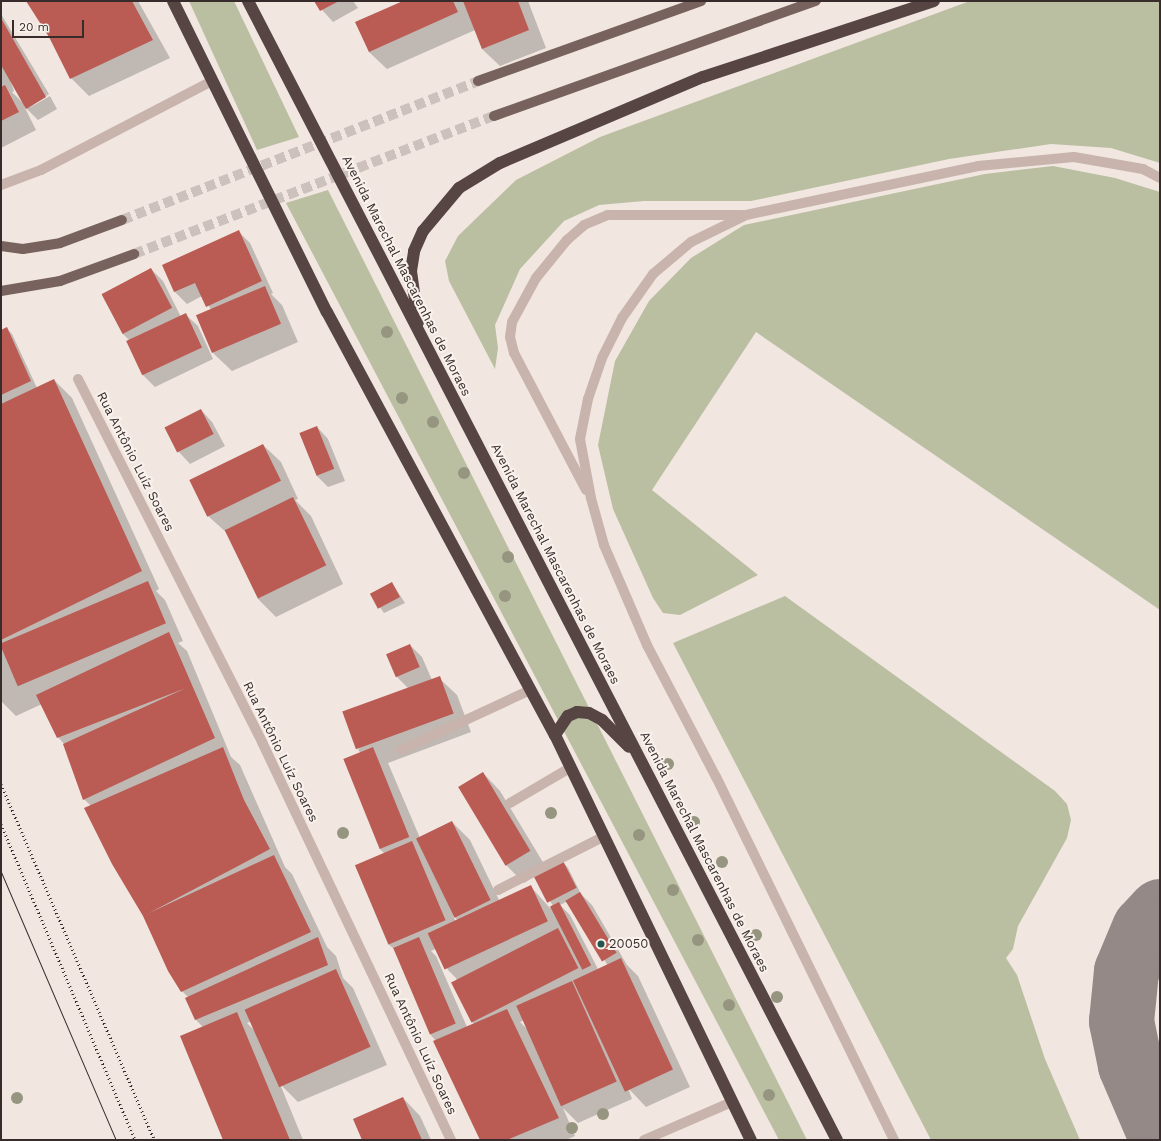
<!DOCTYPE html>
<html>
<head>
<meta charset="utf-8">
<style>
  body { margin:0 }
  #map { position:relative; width:1161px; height:1141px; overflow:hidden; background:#f1e6e0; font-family:"Work Sans",sans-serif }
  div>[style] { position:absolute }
  .green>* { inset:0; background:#babfa1 }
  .shadow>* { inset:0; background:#0003 }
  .taxiway>* { height:65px; margin:-32.5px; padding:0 32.5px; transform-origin:32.5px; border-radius:32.5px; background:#948986 }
  .building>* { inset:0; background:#ba5b54; transform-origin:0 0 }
  .major-tunnel>* { height:10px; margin-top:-5px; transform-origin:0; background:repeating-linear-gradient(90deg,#ccc1bc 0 10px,transparent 0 15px) }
  .minor>* { height:10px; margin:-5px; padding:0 5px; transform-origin:5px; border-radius:5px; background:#c8b4ad }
  .major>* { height:10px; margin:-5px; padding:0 5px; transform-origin:5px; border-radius:5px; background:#77625d }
  .highway>* { height:12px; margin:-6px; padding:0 6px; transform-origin:6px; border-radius:6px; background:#574543 }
  .tram>* { height:1px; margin:-0.5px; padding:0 0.5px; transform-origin:0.5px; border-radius:0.5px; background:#372c2b }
  .rail>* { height:3px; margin-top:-1.5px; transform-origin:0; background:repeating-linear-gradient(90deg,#372c2b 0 1px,transparent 0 4px) }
  .trees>* { width:12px; height:12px; margin:-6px; border-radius:50%; background:#969580 }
  .dots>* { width:11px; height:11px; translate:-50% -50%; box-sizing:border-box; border:2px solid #f9f1ec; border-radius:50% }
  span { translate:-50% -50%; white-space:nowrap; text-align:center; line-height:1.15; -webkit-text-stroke:4px #f9f1ec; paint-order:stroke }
  .street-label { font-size:13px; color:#372c2b }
  .poi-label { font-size:13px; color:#372c2b }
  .left { translate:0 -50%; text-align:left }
  .frame { position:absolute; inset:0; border:2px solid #372c2b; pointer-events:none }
  .scale { position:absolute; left:12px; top:20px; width:72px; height:18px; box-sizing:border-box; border:2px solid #372c2b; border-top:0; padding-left:5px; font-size:12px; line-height:14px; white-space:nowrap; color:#372c2b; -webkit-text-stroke:3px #f9f1ec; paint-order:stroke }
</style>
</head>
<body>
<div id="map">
  <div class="green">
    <div style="clip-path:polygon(189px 1px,234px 1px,299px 137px,257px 150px)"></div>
    <div style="clip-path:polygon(970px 1px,1160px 1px,1160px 163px,1111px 148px,1051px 144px,949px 159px,751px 201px,644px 201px,599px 205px,564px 221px,520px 269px,495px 325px,498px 348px,495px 369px,449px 281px,445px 261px,458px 236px,516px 180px,600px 137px)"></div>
    <div style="clip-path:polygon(1053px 166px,1115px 178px,1160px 192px,1160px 610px,756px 332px,652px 490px,758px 575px,680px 615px,663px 613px,653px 598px,613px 509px,598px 445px,615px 361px,649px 301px,691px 258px,744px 225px,985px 174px)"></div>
    <div style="clip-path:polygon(328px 190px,807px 1140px,779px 1140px,286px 203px)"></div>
    <div style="clip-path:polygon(785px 596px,1055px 791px,1067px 804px,1071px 820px,1067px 838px,1018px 926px,1013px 949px,1006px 958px,1017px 975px,1045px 1059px,1080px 1140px,931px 1140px,673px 643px)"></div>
  </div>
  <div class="shadow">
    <div style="clip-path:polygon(27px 1px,138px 1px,170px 58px,89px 96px,71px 78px,50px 36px)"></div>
    <div style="clip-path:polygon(314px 1px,353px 1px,358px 8px,333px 22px)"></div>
    <div style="clip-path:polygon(405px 1px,528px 1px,546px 48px,500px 66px,482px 49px,475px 30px,387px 69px,369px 52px,356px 23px)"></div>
    <div style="clip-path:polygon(evenodd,1px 14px,49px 94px,29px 108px,50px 96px,57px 109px,38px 120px,24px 106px,36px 130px,1px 148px,1px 14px,9px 77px,24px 104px,12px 92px,14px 91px,9px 77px)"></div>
    <div style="clip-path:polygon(239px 232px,250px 243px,273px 293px,271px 294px,282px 305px,298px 342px,232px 371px,214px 354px,198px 317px,212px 311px,202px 296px,187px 304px,175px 292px,164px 266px)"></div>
    <div style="clip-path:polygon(151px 269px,163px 281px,181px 317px,186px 315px,198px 326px,213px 359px,155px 387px,143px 375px,130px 341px,122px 333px,102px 294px)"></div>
    <div style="clip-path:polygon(evenodd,6px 328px,12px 334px,37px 388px,54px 380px,72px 398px,159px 589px,156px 591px,165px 600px,183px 641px,178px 643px,187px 651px,231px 757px,240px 765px,285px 867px,292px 874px,327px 947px,336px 956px,343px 978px,353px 988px,387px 1065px,298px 1102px,280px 1084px,303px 1140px,224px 1140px,203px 1027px,196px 1020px,188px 997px,182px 991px,91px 806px,84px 799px,64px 744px,58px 737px,42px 704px,16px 716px,1px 701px,1px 331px,6px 328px,251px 1021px,256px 1032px,247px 1023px,251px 1021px)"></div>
    <div style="clip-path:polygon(201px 410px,212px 422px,225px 446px,190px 464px,179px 452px)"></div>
    <div style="clip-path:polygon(317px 427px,328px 439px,345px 481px,328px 487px,317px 476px,300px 434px)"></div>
    <div style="clip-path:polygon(263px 445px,281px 462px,298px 499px,295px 500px,311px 516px,343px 584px,276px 617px,258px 599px,227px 533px,208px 516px)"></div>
    <div style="clip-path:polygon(392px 583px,405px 603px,384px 613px,371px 594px)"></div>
    <div style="clip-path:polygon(evenodd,410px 645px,422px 657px,432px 680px,439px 678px,457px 695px,471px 732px,388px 763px,420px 838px,452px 822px,470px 840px,500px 902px,531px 887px,550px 908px,553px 906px,535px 876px,524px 883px,506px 865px,460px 787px,483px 773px,500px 791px,547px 869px,563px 862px,568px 868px,581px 894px,592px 905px,627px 965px,638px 976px,690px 1087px,646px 1107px,628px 1088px,632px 1099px,578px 1123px,563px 1108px,575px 1136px,566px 1140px,481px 1140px,436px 1041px,430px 1034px,394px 949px,388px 944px,356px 867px,385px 854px,380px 849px,361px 753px,358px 750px,409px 689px,397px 677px,410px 645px,568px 901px,608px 966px,599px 971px,570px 915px,560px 905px,568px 901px,410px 645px,453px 915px,459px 922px,456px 923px,453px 915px,410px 645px,437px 948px,448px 970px,456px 978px,470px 1020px,474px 1024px,467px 1027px,436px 956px,431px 951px,437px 948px,410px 645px,524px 1020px,528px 1030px,520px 1022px,524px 1020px)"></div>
    <div style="clip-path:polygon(403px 1098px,420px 1116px,431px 1140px,363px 1140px)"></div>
  </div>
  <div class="taxiway">
    <div style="left:1160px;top:911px;width:23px;rotate:133deg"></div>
    <div style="left:1144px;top:928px;width:47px;rotate:112.7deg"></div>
    <div style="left:1126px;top:971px;width:50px;rotate:95.7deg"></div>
    <div style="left:1121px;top:1021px;width:45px;rotate:78.4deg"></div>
    <div style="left:1130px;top:1065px;width:76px;rotate:66.8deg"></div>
  </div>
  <div class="building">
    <div style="clip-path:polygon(26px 1px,132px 1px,153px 40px,70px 79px,49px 37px)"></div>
    <div style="clip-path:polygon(314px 1px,339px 1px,320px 11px)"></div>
    <div style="clip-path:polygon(403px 1px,453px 1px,458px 12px,369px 52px,355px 22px)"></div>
    <div style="clip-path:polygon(463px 1px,518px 1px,529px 30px,482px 49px)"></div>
    <div style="clip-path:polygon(1px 18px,46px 97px,26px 109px,1px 65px)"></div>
    <div style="clip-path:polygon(5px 85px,19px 112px,1px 121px,1px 87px)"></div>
    <div style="clip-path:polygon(239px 230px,262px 281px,206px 307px,195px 283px,174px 292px,162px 265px)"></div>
    <div style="left:151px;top:268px;width:45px;height:56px;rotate:62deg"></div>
    <div style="left:265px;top:286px;width:41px;height:75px;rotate:67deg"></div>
    <div style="left:186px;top:313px;width:38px;height:66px;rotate:65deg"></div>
    <div style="clip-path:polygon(7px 327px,31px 381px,1px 395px,1px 330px)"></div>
    <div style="clip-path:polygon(54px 379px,142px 571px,1px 640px,1px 404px)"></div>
    <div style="left:201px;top:409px;width:28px;height:41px;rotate:63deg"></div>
    <div style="left:317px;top:426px;width:46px;height:19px;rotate:68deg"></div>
    <div style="left:263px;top:444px;width:41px;height:82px;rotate:64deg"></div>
    <div style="left:293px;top:497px;width:76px;height:76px;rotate:64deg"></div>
    <div style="left:148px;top:581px;width:46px;height:161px;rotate:67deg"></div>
    <div style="left:392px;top:582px;width:17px;height:25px;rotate:62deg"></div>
    <div style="clip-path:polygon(169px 632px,215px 738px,83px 800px,63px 744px,186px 688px,57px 738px,36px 695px)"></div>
    <div style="left:410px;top:644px;width:25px;height:26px;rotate:67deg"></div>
    <div style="left:440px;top:676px;width:40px;height:104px;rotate:70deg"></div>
    <div style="clip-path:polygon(223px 747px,244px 800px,270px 849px,149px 913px,274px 855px,311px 932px,181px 992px,168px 971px,143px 916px,112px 864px,84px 808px)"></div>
    <div style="left:373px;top:747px;width:97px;height:32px;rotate:68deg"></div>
    <div style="left:483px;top:772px;width:92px;height:29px;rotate:59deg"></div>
    <div style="left:452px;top:821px;width:88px;height:40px;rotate:64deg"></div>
    <div style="left:412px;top:841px;width:86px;height:62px;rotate:67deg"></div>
    <div style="left:563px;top:861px;width:30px;height:33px;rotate:63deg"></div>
    <div style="left:531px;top:885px;width:40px;height:114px;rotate:65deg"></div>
    <div style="left:580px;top:892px;width:71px;height:17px;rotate:59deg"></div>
    <div style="left:559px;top:902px;width:71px;height:10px;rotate:63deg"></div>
    <div style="left:558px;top:928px;width:45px;height:120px;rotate:63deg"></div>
    <div style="clip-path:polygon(318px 937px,328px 965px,195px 1020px,185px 998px)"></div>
    <div style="left:419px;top:937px;width:94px;height:28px;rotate:67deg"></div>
    <div style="left:621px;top:958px;width:123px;height:53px;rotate:65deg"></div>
    <div style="left:336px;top:969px;width:85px;height:100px;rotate:66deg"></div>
    <div style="left:572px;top:981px;width:110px;height:61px;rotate:66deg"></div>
    <div style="clip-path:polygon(507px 1009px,559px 1118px,507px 1140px,480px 1140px,433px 1041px)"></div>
    <div style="clip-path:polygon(237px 1012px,285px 1128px,290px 1140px,223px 1140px,180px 1036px)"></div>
    <div style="clip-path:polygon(403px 1097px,422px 1140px,362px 1140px,353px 1119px)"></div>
  </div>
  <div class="major-tunnel">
    <div style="left:122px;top:220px;width:382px;rotate:-21.3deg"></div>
    <div style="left:134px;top:254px;width:386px;rotate:-21deg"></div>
  </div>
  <div class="minor">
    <div style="left:1px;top:185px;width:43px;rotate:-20.6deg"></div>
    <div style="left:41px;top:170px;width:193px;rotate:-27.5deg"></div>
    <div style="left:78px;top:379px;width:407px;rotate:63.1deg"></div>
    <div style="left:262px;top:742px;width:441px;rotate:64.6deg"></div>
    <div style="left:586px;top:490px;width:155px;rotate:-117.7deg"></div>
    <div style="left:514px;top:353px;width:16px;rotate:-104deg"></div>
    <div style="left:510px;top:337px;width:15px;rotate:-82deg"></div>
    <div style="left:512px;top:322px;width:50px;rotate:-61.4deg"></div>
    <div style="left:536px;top:278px;width:49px;rotate:-50.8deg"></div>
    <div style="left:567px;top:240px;width:23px;rotate:-41deg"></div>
    <div style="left:584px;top:225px;width:26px;rotate:-23deg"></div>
    <div style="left:608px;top:215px;width:134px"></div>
    <div style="left:401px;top:750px;width:142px;rotate:-24.9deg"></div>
    <div style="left:510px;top:803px;width:69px;rotate:-30.3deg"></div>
    <div style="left:498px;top:890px;width:118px;rotate:-26.8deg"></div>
    <div style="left:644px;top:1140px;width:96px;rotate:-23.4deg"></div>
    <div style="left:894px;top:1140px;width:404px;rotate:-116.1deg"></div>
    <div style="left:716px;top:777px;width:149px;rotate:-117.6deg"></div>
    <div style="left:647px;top:645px;width:109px;rotate:-113.3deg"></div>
    <div style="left:604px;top:545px;width:49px;rotate:-105.5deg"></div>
    <div style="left:591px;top:498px;width:60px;rotate:-100.6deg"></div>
    <div style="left:580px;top:439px;width:41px;rotate:-78.7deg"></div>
    <div style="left:588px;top:399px;width:43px;rotate:-71.1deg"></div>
    <div style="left:602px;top:358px;width:45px;rotate:-63.4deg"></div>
    <div style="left:622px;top:318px;width:54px;rotate:-54.8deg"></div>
    <div style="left:653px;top:274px;width:50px;rotate:-40.1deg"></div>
    <div style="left:691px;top:242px;width:61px;rotate:-26.1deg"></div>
    <div style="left:746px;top:215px;width:237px;rotate:-11.9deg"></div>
    <div style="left:978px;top:166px;width:96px;rotate:-5.4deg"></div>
    <div style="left:1074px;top:157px;width:70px;rotate:9.9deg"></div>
    <div style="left:1143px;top:169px;width:19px;rotate:28deg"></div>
  </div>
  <div class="major">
    <div style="left:478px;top:81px;width:237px;rotate:-19.7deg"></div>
    <div style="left:494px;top:116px;width:342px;rotate:-19.7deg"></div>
    <div style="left:1px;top:246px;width:22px;rotate:8deg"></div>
    <div style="left:23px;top:249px;width:37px;rotate:-9deg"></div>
    <div style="left:60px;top:243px;width:66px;rotate:-20.4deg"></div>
    <div style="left:1px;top:291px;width:60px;rotate:-9.6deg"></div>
    <div style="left:60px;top:281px;width:79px;rotate:-20deg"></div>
  </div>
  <div class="highway">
    <div style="left:173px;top:1px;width:347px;rotate:63.7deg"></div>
    <div style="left:327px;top:312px;width:481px;rotate:61.7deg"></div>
    <div style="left:555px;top:735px;width:450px;rotate:64.2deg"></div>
    <div style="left:248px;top:1px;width:1282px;rotate:62.66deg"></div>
    <div style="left:418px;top:322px;width:51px;rotate:-97.8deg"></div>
    <div style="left:411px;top:271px;width:20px;rotate:-81deg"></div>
    <div style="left:414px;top:251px;width:22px;rotate:-66deg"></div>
    <div style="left:423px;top:231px;width:56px;rotate:-50.1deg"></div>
    <div style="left:459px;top:188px;width:48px;rotate:-31.4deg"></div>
    <div style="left:500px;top:163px;width:220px;rotate:-23deg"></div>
    <div style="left:703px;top:77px;width:243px;rotate:-18.2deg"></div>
    <div style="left:555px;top:735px;width:23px;rotate:-56deg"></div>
    <div style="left:568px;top:716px;width:10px;rotate:-24deg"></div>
    <div style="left:577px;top:712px;width:12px;rotate:5deg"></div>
    <div style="left:589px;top:713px;width:15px;rotate:28deg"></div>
    <div style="left:602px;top:720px;width:38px;rotate:45deg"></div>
  </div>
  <div class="tram">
    <div style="left:1px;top:872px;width:292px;rotate:66.8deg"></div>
  </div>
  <div class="rail">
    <div style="left:1px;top:784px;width:387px;rotate:66.7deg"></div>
    <div style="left:1px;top:824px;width:343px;rotate:67deg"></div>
  </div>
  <div class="trees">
    <div style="left:387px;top:332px"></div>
    <div style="left:402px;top:398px"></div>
    <div style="left:433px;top:422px"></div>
    <div style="left:464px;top:473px"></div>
    <div style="left:508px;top:557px"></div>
    <div style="left:505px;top:596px"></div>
    <div style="left:668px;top:764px"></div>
    <div style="left:551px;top:813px"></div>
    <div style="left:694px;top:822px"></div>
    <div style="left:343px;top:833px"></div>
    <div style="left:639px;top:835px"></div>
    <div style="left:722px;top:862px"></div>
    <div style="left:673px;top:890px"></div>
    <div style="left:756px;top:935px"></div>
    <div style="left:698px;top:940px"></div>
    <div style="left:777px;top:997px"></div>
    <div style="left:729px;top:1005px"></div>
    <div style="left:769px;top:1095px"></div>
    <div style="left:17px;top:1098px"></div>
    <div style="left:603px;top:1114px"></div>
    <div style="left:572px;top:1128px"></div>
  </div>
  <div class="dots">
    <div style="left:601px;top:944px;background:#24554f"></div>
  </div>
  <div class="street-label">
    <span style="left:406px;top:276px;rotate:63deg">Avenida Marechal Mascarenhas de Moraes</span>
    <span style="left:135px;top:462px;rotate:63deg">Rua Antônio Luíz Soares</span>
    <span style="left:555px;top:564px;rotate:63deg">Avenida Marechal Mascarenhas de Moraes</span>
    <span style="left:280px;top:752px;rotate:64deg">Rua Antônio Luíz Soares</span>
    <span style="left:704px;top:852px;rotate:63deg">Avenida Marechal Mascarenhas de Moraes</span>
    <span style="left:420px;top:1044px;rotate:65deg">Rua Antônio Luíz Soares</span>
  </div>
  <div class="poi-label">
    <span class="left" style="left:609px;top:944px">20050</span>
  </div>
  <div class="frame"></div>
  <div class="scale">20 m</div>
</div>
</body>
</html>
